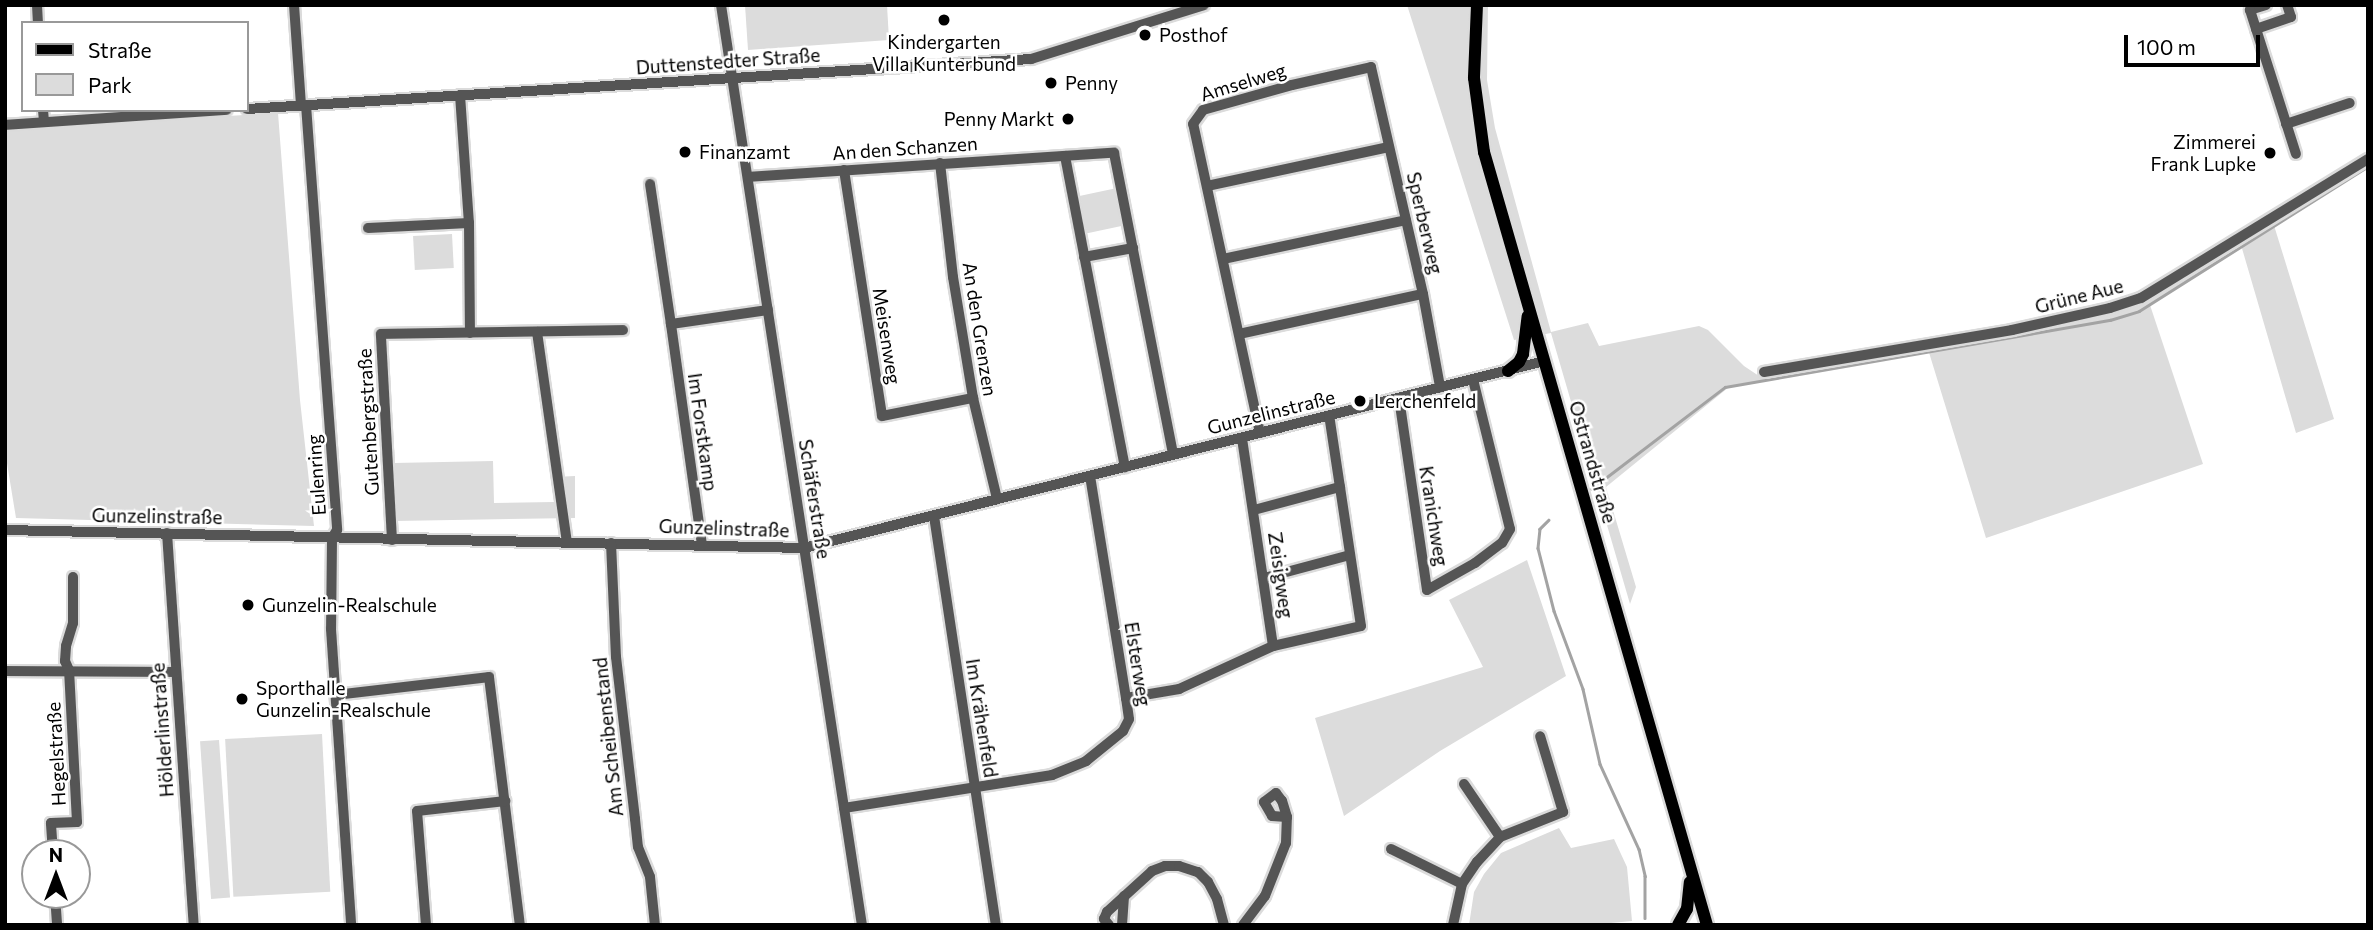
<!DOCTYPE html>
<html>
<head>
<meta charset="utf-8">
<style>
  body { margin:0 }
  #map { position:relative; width:2373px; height:930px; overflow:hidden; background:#fff; font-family:Commissioner,sans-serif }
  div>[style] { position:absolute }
  .green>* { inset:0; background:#dcdcdc; transform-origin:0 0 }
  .stream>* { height:2.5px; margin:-1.25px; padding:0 1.25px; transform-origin:1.25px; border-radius:1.25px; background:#a3a3a3 }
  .roads { filter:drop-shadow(2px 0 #dbdbdb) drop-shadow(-2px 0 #dbdbdb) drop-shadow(0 2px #dbdbdb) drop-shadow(0 -2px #dbdbdb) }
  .minor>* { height:10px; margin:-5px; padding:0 5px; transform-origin:5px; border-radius:5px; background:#555 }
  .major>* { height:12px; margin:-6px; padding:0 6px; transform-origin:6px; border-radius:6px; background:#000 }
  .dots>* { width:19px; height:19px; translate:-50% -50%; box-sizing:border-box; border:4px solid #fff; border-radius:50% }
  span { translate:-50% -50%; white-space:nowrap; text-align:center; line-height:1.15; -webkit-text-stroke:5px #fff; paint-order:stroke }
  .poi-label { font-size:19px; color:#000 }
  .left { translate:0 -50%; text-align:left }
  .right { translate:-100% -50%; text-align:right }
  .street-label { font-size:19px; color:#000 }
  .frame { position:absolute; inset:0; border:7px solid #000; pointer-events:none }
  .legend { position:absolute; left:21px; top:21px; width:228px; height:91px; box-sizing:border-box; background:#fff; border:2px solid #999; margin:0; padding:9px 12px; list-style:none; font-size:21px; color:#000 }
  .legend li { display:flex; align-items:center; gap:14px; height:35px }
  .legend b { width:35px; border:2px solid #999 }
  .north { position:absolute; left:21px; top:839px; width:70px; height:70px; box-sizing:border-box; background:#fff; border:2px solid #999; border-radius:50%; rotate:0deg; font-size:19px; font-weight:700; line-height:28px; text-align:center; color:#000 }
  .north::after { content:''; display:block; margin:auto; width:24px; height:32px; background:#000; clip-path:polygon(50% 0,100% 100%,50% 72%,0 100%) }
  .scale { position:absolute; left:2124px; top:35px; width:136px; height:32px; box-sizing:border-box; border:4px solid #000; border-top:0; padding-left:9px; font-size:21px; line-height:24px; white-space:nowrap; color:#000; -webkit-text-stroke:5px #fff; paint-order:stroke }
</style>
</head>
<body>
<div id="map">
  <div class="green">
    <div style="clip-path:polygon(745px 5px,887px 5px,889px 40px,748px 50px)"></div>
    <div style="clip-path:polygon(1407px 5px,1488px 5px,1487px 80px,1495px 128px,1551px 332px,1588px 323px,1599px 346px,1699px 326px,1708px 330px,1744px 366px,1765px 380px,1729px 387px,1606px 487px,1636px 587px,1630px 604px,1551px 333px,1514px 340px)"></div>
    <div style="clip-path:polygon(278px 113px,300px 400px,314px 526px,16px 518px,5px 451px,5px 130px)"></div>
    <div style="left:1117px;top:188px;width:38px;height:42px;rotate:78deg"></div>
    <div style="clip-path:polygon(2272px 219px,2334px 419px,2296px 433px,2241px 245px,2150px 305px,2203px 464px,1986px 538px,1927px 346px,2117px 310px)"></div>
    <div style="left:452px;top:234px;width:34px;height:39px;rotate:87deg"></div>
    <div style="clip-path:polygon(493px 461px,494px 503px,554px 502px,554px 477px,575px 476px,575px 518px,395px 521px,394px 463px)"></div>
    <div style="clip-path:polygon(1527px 560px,1566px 676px,1440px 751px,1344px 816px,1315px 718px,1483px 667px,1449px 600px)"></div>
    <div style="left:322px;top:734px;width:158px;height:97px;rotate:87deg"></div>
    <div style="left:219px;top:740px;width:158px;height:19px;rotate:86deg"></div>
    <div style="clip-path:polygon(1559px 828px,1571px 848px,1614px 839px,1627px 867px,1632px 921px,1590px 925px,1469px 925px,1474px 892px,1484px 874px,1501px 853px)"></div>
  </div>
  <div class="stream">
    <div style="left:1591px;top:489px;width:168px;rotate:-37.3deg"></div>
    <div style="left:1725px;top:387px;width:391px;rotate:-9.9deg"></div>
    <div style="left:2110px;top:320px;width:30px;rotate:-17deg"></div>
    <div style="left:2139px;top:311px;width:271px;rotate:-32.3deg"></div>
    <div style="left:1549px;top:520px;width:13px;rotate:135deg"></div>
    <div style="left:1540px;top:529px;width:19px;rotate:96deg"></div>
    <div style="left:1538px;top:548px;width:65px;rotate:75.7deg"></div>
    <div style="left:1554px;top:611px;width:83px;rotate:69.6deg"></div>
    <div style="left:1583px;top:689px;width:77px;rotate:77.2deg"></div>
    <div style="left:1600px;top:764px;width:94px;rotate:65.4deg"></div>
    <div style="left:1639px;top:849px;width:28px;rotate:77deg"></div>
    <div style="left:1645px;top:876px;width:42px;rotate:90deg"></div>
  </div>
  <div class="roads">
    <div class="minor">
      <div style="left:37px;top:5px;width:18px;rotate:87deg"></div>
      <div style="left:294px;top:5px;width:100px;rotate:86deg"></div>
      <div style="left:721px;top:5px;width:931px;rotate:81.29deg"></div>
      <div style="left:2266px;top:5px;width:17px;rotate:163deg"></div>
      <div style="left:2250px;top:10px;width:151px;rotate:72.3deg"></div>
      <div style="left:2256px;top:29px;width:37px;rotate:-19deg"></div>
      <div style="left:2291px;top:17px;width:13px;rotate:-108deg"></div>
      <div style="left:460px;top:95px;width:128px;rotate:86deg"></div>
      <div style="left:469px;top:223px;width:110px;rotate:89.5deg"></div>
      <div style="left:306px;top:105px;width:426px;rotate:85.8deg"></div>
      <div style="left:337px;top:530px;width:9px;rotate:122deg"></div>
      <div style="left:332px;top:538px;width:91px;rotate:90.6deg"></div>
      <div style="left:331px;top:629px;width:297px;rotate:86.1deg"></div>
      <div style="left:247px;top:109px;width:786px;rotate:-3.65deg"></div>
      <div style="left:1031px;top:59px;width:181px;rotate:-17.3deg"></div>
      <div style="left:43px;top:110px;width:12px;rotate:85deg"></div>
      <div style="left:2286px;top:124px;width:67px;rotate:-18.2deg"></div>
      <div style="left:5px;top:125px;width:222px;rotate:-3.9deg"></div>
      <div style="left:1065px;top:156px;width:317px;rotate:79.1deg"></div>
      <div style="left:940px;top:163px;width:115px;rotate:83.5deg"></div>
      <div style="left:953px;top:277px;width:123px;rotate:80.6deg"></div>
      <div style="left:973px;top:398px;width:104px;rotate:76.6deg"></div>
      <div style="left:844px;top:170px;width:249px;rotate:81.2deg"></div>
      <div style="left:882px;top:416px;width:93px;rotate:-11.2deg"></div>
      <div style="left:748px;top:177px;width:367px;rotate:-3.8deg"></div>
      <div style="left:1114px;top:153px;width:307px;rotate:78.9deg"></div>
      <div style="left:650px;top:184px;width:142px;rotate:81.5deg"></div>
      <div style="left:1207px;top:186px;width:186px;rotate:-12.1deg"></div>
      <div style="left:368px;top:228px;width:101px;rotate:-2.8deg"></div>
      <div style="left:1084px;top:257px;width:50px;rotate:-10.4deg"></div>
      <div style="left:1223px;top:259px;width:187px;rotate:-12deg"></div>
      <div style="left:537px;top:332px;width:212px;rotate:81.9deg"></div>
      <div style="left:1239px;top:334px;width:188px;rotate:-12.3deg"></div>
      <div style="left:1764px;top:372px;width:252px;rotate:-9.6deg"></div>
      <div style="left:2012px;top:330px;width:100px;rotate:-12.7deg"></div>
      <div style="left:2110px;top:308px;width:33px;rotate:-18deg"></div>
      <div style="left:2141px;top:298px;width:266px;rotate:-31.5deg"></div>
      <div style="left:1399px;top:398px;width:194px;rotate:81.7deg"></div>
      <div style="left:1427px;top:590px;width:55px;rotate:-29.4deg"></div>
      <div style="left:1475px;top:563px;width:34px;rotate:-37deg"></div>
      <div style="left:1502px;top:543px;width:16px;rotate:-60deg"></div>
      <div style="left:1510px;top:529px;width:154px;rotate:-103.9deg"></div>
      <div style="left:1260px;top:433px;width:316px;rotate:-102.2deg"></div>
      <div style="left:1193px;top:124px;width:17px;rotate:-54deg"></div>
      <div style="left:1203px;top:110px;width:92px;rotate:-15.7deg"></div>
      <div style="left:1292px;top:85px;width:81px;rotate:-12.8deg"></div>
      <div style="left:1371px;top:67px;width:233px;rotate:77.1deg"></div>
      <div style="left:1423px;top:294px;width:95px;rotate:79.6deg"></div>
      <div style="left:1254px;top:510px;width:89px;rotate:-15deg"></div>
      <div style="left:934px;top:516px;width:414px;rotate:81.4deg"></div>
      <div style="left:5px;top:530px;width:799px;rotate:1.29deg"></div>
      <div style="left:804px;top:548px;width:763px;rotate:-14.18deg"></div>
      <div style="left:167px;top:533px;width:393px;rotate:86.1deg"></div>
      <div style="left:392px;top:540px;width:206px;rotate:-93.1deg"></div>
      <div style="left:381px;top:334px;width:242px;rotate:-0.9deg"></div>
      <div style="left:611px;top:543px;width:114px;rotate:87.5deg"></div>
      <div style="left:616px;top:657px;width:163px;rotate:83.3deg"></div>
      <div style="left:635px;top:819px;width:28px;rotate:84deg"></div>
      <div style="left:638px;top:847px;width:32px;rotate:68deg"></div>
      <div style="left:650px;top:877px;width:48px;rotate:84.1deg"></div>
      <div style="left:702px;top:545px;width:223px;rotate:-98deg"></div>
      <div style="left:671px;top:324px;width:98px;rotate:-8.2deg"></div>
      <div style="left:1264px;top:578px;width:89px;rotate:-15deg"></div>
      <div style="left:1273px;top:646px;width:90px;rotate:-12.8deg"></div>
      <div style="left:1361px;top:626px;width:213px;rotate:-98.6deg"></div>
      <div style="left:5px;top:671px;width:171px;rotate:0.3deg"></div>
      <div style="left:336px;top:695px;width:154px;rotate:-6.7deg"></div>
      <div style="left:489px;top:677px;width:250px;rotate:82.9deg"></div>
      <div style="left:1126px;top:698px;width:54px;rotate:-9.6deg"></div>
      <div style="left:1179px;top:689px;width:103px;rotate:-24.6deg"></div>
      <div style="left:1273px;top:646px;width:210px;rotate:-98.5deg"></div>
      <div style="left:1464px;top:784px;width:64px;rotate:55.8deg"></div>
      <div style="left:844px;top:808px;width:211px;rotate:-9deg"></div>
      <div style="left:1052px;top:775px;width:37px;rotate:-22deg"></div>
      <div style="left:1086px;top:761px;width:48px;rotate:-39deg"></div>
      <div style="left:1123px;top:731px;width:13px;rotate:-63deg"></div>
      <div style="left:1129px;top:719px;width:21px;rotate:-98deg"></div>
      <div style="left:1126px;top:698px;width:225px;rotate:-99.2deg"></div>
      <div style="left:1391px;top:849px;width:79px;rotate:26.2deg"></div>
      <div style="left:53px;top:853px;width:30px;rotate:-94deg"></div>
      <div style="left:51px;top:823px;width:26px;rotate:-2deg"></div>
      <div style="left:77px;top:822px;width:152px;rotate:-93deg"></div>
      <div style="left:69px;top:670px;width:10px;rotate:-114deg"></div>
      <div style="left:65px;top:661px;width:15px;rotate:-86deg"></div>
      <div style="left:66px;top:646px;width:24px;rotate:-73deg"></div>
      <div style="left:73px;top:623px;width:46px;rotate:-90deg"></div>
      <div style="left:55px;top:895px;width:30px;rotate:86deg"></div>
      <div style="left:426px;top:925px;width:114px;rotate:-94.5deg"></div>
      <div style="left:417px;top:811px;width:89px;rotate:-6.5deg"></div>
      <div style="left:1109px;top:925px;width:8px;rotate:-130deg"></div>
      <div style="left:1104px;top:919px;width:8px;rotate:-67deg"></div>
      <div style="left:1107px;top:912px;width:61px;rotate:-42.3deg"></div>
      <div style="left:1152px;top:871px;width:14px;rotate:-21deg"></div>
      <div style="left:1165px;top:866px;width:14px"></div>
      <div style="left:1179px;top:866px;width:20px;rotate:18deg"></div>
      <div style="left:1198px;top:872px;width:14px;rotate:45deg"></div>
      <div style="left:1208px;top:882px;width:19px;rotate:62deg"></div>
      <div style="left:1217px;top:899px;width:27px;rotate:75deg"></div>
      <div style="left:1122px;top:925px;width:29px;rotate:-86deg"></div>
      <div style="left:1243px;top:925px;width:36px;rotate:-53deg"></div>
      <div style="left:1265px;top:896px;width:57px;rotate:-68.4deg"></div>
      <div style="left:1286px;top:843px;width:26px;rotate:-88deg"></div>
      <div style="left:1287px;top:817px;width:17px;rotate:-107deg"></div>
      <div style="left:1282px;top:801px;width:10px;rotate:-127deg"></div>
      <div style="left:1276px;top:793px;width:15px;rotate:143deg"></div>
      <div style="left:1264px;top:802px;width:16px;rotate:60deg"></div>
      <div style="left:1272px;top:816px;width:15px;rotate:4deg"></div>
      <div style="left:1453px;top:925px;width:42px;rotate:-77.6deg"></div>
      <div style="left:1462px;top:884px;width:27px;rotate:-56deg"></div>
      <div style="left:1477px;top:862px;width:34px;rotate:-47deg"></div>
      <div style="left:1500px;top:837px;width:68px;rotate:-21.6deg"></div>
      <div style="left:1563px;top:812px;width:79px;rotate:-106.8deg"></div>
    </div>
    <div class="major">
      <div style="left:1477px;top:5px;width:73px;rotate:92.4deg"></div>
      <div style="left:1474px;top:78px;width:75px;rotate:82.3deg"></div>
      <div style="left:1484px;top:152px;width:805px;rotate:73.91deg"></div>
      <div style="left:1508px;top:371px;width:14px;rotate:-39deg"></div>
      <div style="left:1519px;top:362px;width:9px;rotate:-63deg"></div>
      <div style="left:1523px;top:354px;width:38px;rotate:-83deg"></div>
      <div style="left:1678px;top:925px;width:18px;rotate:-61deg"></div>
      <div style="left:1687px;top:909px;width:27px;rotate:-84deg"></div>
    </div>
  </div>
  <div class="dots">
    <div style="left:944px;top:20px;background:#000"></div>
    <div style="left:1145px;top:35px;background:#000"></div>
    <div style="left:1051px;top:83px;background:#000"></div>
    <div style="left:1068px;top:119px;background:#000"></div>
    <div style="left:685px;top:152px;background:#000"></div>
    <div style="left:2270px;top:153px;background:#000"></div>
    <div style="left:1360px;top:401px;background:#000"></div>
    <div style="left:248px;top:605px;background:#000"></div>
    <div style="left:242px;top:699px;background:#000"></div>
  </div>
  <div class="poi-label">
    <span class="left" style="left:1159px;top:35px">Posthof</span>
    <span style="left:944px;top:53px">Kindergarten<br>Villa Kunterbund</span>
    <span class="left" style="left:1065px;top:83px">Penny</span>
    <span class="right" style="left:1054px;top:119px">Penny Markt</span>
    <span class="right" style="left:2256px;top:153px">Zimmerei<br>Frank Lupke</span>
    <span class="left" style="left:699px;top:152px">Finanzamt</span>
    <span class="left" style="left:1374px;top:401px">Lerchenfeld</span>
    <span class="left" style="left:262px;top:605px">Gunzelin-Realschule</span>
    <span class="left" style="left:256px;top:699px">Sporthalle<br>Gunzelin-Realschule</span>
  </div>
  <div class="street-label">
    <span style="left:728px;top:61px;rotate:-4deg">Duttenstedter Straße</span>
    <span style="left:1243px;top:82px;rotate:-17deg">Amselweg</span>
    <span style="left:905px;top:148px;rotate:-4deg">An den Schanzen</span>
    <span style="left:1425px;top:223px;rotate:77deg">Sperberweg</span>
    <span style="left:2079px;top:296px;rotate:-14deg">Grüne Aue</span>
    <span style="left:980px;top:329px;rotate:81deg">An den Grenzen</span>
    <span style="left:887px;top:336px;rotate:81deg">Meisenweg</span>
    <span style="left:1271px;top:412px;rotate:-14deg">Gunzelinstraße</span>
    <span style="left:368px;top:422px;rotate:-93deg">Gutenbergstraße</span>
    <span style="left:703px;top:432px;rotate:82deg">Im Forstkamp</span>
    <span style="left:1593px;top:462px;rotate:74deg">Ostrandstraße</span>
    <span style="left:316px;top:475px;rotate:-94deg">Eulenring</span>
    <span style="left:815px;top:499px;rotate:81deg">Schäferstraße</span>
    <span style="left:157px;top:516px;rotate:1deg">Gunzelinstraße</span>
    <span style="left:1434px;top:516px;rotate:81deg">Kranichweg</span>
    <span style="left:724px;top:528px;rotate:2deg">Gunzelinstraße</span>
    <span style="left:1281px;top:575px;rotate:82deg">Zeisigweg</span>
    <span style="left:1138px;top:664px;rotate:81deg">Elsterweg</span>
    <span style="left:982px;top:718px;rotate:81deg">Im Krähenfeld</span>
    <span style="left:162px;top:730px;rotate:-94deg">Hölderlinstraße</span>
    <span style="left:608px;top:737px;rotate:-96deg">Am Scheibenstand</span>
    <span style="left:56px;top:754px;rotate:-93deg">Hegelstraße</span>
  </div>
  <div class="frame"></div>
  <ul class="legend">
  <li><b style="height:9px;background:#000"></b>Straße</li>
  <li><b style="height:19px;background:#dcdcdc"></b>Park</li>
  </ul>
  <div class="north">N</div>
  <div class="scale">100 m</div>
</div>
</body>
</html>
